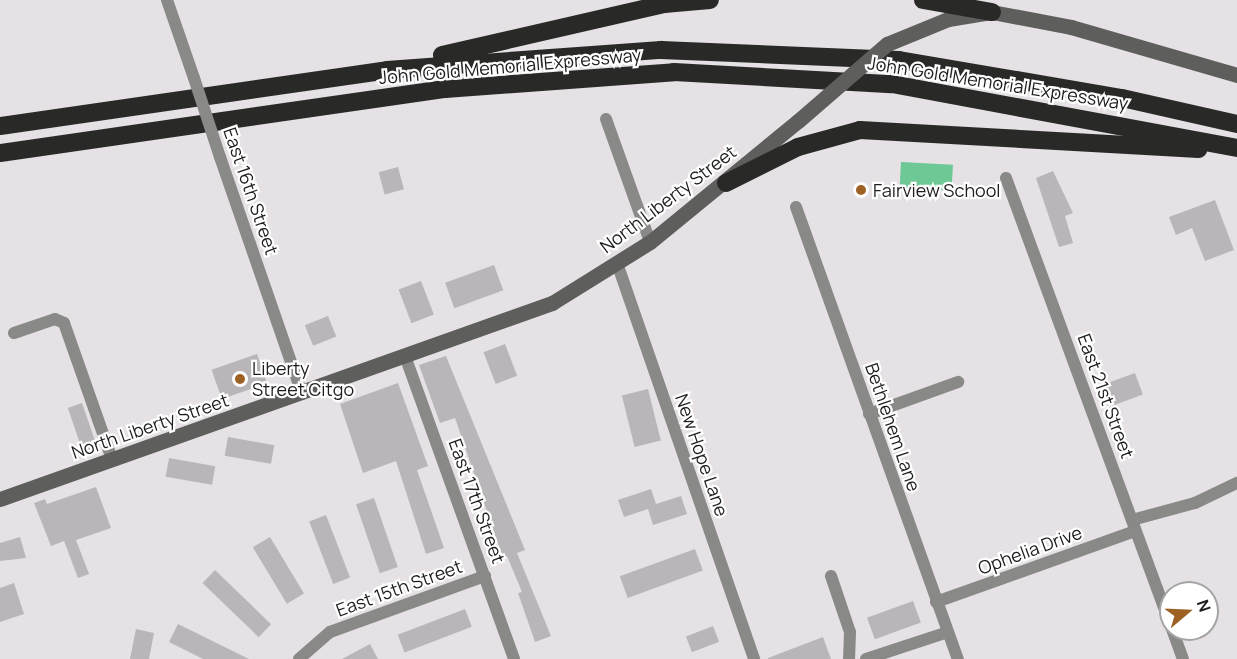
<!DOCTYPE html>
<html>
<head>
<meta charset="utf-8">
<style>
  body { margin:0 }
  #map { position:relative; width:1237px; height:659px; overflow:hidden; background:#e5e1e4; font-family:Manrope,sans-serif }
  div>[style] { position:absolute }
  .green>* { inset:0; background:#6ec896; transform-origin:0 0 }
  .building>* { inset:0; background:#b9b6b9; transform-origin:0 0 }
  .minor>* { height:12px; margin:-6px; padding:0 6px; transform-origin:6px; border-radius:6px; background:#898988 }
  .secondary>* { height:15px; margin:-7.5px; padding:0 7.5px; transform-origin:7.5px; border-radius:7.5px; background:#5e5f5d }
  .motorway>* { height:18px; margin:-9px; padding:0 9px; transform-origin:9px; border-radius:9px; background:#292a27 }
  .minor-bridge>* { height:12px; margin:-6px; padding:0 6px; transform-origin:6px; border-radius:6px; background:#898988 }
  .secondary-bridge>* { height:15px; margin:-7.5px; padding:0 7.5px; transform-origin:7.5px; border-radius:7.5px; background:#5e5f5d }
  .dots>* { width:16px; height:16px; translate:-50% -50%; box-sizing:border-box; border:3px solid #fff; border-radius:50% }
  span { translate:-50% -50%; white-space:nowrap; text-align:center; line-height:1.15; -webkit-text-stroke:4.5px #fff; paint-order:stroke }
  .street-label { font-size:18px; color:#1e1d1e }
  .poi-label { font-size:18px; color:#1e1d1e }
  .left { translate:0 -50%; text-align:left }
  .north { position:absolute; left:1159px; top:581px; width:60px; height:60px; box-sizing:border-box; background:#fff; border:2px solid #a5a5a5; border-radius:50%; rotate:71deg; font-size:16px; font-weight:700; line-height:24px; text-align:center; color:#1e1d1e }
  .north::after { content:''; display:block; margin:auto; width:21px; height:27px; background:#9d6124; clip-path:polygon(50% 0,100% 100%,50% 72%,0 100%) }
</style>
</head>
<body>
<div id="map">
  <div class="green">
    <div style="left:901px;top:162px;width:52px;height:26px;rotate:3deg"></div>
  </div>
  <div class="building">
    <div style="left:398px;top:167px;width:23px;height:20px;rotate:75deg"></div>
    <div style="clip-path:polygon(1053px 171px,1073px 213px,1065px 216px,1073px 243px,1059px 247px,1036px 178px)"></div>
    <div style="clip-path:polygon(1215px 200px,1234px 250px,1205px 261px,1192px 228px,1176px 235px,1169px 217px)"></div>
    <div style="left:494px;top:265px;width:27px;height:52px;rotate:70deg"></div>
    <div style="left:421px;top:281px;width:36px;height:24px;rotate:69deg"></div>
    <div style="left:328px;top:316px;width:22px;height:25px;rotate:68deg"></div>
    <div style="left:505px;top:344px;width:34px;height:23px;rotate:69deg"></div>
    <div style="left:257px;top:354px;width:31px;height:48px;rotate:71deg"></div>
    <div style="clip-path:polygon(446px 356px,525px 550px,517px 553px,551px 636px,535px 642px,518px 593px,522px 592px,507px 556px,503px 558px,455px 418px,440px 423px,419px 365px)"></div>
    <div style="left:1135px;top:373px;width:23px;height:33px;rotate:70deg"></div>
    <div style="clip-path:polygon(398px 383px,428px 466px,417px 470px,444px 548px,426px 554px,396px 461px,363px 473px,340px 404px)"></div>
    <div style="left:648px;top:389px;width:53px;height:27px;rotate:76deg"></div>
    <div style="left:82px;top:403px;width:46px;height:15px;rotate:71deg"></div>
    <div style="left:228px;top:437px;width:47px;height:19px;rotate:10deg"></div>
    <div style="left:169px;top:458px;width:47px;height:19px;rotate:10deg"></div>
    <div style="clip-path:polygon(96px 487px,111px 528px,76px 540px,89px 574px,78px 578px,64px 541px,51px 546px,34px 503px,45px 499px,47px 504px)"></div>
    <div style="clip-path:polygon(651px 489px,656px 504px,681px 496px,687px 514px,653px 525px,648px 509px,624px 517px,618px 500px)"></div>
    <div style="left:374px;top:498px;width:73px;height:19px;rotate:71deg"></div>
    <div style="left:326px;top:515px;width:67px;height:18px;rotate:69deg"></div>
    <div style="clip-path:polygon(20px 537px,26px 558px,0 561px,0 543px)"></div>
    <div style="left:270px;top:537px;width:66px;height:20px;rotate:59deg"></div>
    <div style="left:695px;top:549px;width:23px;height:80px;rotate:70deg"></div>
    <div style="left:215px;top:570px;width:78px;height:18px;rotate:44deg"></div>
    <div style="clip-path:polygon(14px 583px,24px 614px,0 622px,0 588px)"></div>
    <div style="left:913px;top:601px;width:23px;height:49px;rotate:70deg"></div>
    <div style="left:465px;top:609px;width:19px;height:72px;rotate:69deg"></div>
    <div style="clip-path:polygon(178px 624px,249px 659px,203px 659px,169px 642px)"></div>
    <div style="left:713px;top:626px;width:17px;height:29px;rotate:69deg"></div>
    <div style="clip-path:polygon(136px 629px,154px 633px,149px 659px,130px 659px)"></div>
    <div style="clip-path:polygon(823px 637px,831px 659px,768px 659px,768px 658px)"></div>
    <div style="clip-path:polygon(370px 644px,378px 659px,342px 659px)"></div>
  </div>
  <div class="minor">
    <div style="left:167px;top:0;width:83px;rotate:70.9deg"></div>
    <div style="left:606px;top:119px;width:131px;rotate:70.3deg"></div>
    <div style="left:220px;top:157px;width:251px;rotate:70.9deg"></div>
    <div style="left:1006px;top:178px;width:478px;rotate:69.8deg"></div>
    <div style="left:796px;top:207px;width:480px;rotate:70.3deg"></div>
    <div style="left:617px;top:263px;width:419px;rotate:70.9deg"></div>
    <div style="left:14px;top:333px;width:43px;rotate:-18.9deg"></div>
    <div style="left:55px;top:319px;width:10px;rotate:24deg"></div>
    <div style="left:64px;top:323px;width:144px;rotate:70.6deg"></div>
    <div style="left:405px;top:356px;width:322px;rotate:70.2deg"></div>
    <div style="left:869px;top:414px;width:95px;rotate:-19.8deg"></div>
    <div style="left:1132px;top:520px;width:65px;rotate:-15.1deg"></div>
    <div style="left:1195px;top:503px;width:47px;rotate:-25.5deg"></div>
    <div style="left:831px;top:576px;width:59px;rotate:71.3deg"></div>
    <div style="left:850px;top:632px;width:27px;rotate:92deg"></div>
    <div style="left:936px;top:602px;width:211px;rotate:-19.6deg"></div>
    <div style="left:1172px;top:629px;width:32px;rotate:70deg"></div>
    <div style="left:299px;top:659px;width:41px;rotate:-41.1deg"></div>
    <div style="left:330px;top:632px;width:165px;rotate:-19.9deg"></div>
    <div style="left:866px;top:659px;width:86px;rotate:-18.2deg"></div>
  </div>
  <div class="secondary">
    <div style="left:887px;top:44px;width:66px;rotate:-22.3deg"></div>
    <div style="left:948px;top:19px;width:45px;rotate:-9deg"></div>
    <div style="left:992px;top:12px;width:80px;rotate:10.8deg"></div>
    <div style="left:1071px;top:27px;width:173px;rotate:16.1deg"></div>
    <div style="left:0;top:499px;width:586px;rotate:-19.55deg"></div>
    <div style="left:552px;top:303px;width:115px;rotate:-31.9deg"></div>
    <div style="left:650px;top:242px;width:191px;rotate:-39.3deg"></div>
  </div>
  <div class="motorway">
    <div style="left:923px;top:0;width:70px;rotate:9.9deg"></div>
    <div style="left:442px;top:55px;width:228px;rotate:-12.9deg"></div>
    <div style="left:664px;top:4px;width:46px;rotate:-5deg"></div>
    <div style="left:0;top:126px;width:391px;rotate:-8.2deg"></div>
    <div style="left:387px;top:70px;width:275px;rotate:-4.2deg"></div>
    <div style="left:661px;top:50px;width:238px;rotate:2.4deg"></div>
    <div style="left:899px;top:60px;width:226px;rotate:9.7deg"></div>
    <div style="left:1122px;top:98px;width:118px;rotate:12.7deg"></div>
    <div style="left:0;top:153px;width:450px;rotate:-8.2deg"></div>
    <div style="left:445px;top:89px;width:230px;rotate:-4.2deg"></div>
    <div style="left:674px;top:72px;width:218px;rotate:3.2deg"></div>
    <div style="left:892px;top:84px;width:351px;rotate:10.5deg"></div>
    <div style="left:726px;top:183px;width:80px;rotate:-26.6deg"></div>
    <div style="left:798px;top:147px;width:64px;rotate:-15.3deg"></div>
    <div style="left:860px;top:130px;width:339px;rotate:3.2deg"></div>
  </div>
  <div class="minor-bridge">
    <div style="left:194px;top:78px;width:83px;rotate:71.8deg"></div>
  </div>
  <div class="secondary-bridge">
    <div style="left:798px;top:121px;width:118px;rotate:-40.9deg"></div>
  </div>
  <div class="dots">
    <div style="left:861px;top:190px;background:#9d6124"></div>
    <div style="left:240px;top:379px;background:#9d6124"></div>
  </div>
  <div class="street-label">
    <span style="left:510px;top:66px;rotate:-5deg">John Gold Memorial Expressway</span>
    <span style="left:998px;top:83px;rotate:9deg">John Gold Memorial Expressway</span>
    <span style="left:251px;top:191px;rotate:71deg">East 16th Street</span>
    <span style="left:668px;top:199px;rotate:-37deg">North Liberty Street</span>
    <span style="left:1106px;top:396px;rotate:70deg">East 21st Street</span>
    <span style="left:150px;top:426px;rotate:-19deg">North Liberty Street</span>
    <span style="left:893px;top:427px;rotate:71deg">Bethlehem Lane</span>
    <span style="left:702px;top:455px;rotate:71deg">New Hope Lane</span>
    <span style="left:477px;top:501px;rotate:70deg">East 17th Street</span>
    <span style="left:1030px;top:550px;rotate:-20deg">Ophelia Drive</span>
    <span style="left:399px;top:588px;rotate:-20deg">East 15th Street</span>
  </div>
  <div class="poi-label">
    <span class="left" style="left:873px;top:190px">Fairview School</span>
    <span class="left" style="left:252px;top:379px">Liberty<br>Street Citgo</span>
  </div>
  <div class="north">N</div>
</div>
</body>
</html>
